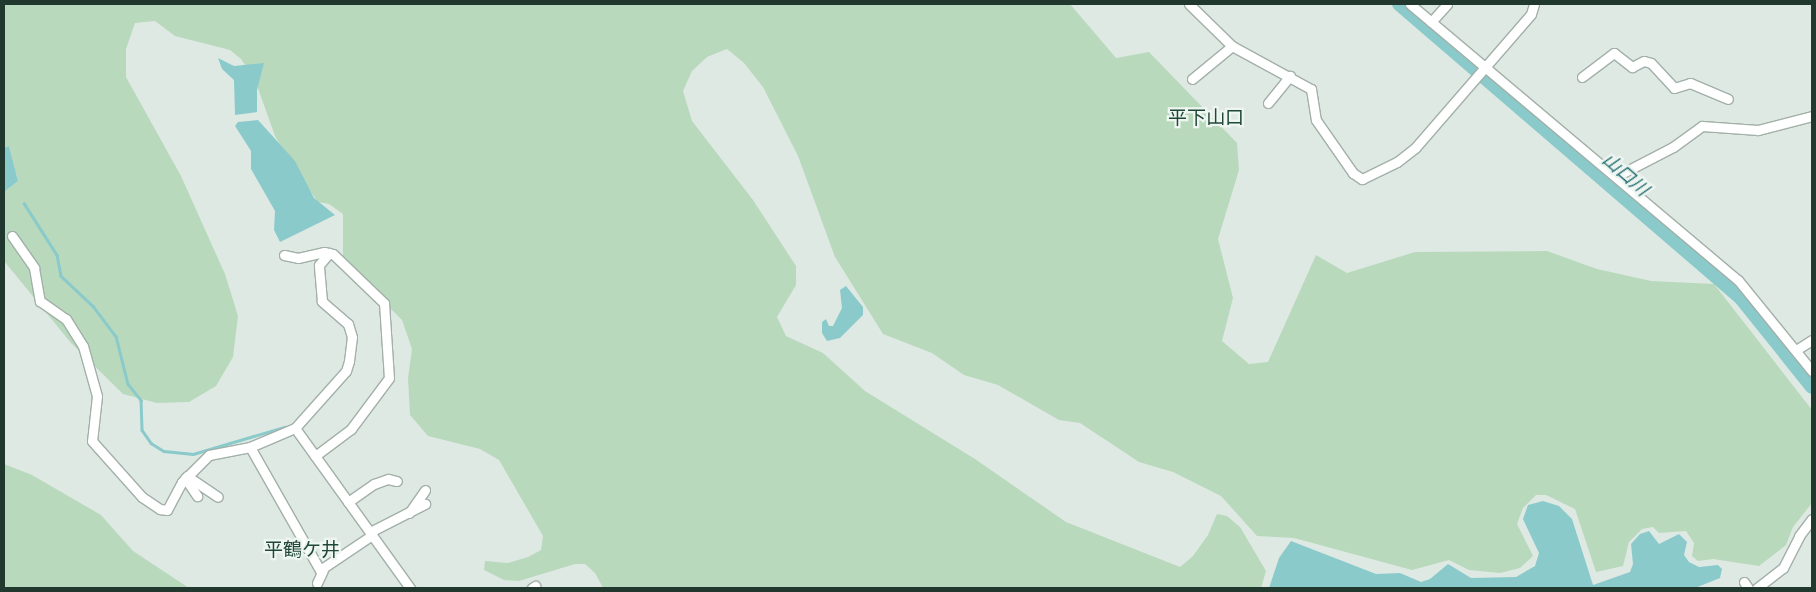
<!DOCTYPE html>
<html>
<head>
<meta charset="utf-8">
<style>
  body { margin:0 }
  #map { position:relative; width:1816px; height:592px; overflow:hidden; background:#dfe9e3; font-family:Lato,"Noto Sans JP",sans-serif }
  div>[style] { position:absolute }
  .green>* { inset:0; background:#b9d9bd }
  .water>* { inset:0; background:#8acacb }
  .stream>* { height:2.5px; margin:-1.25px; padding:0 1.25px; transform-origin:1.25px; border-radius:1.25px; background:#8acacb }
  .river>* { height:14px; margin:-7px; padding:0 7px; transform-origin:7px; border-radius:7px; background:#8acacb }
  .roads { filter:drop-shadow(1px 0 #a2b0a9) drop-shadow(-1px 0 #a2b0a9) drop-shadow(0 1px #a2b0a9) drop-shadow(0 -1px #a2b0a9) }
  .street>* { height:9px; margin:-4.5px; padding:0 4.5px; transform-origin:4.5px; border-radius:4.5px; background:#fff }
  span { translate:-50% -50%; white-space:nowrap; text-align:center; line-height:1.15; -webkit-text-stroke:4.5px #eff6f1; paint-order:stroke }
  .water-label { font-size:18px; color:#206c6f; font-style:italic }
  .quarter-label { font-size:19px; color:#1f4838 }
  .frame { position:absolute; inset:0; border:5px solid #21382f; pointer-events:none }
</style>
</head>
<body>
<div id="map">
  <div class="green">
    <div style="clip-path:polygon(4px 4px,1070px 4px,1116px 58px,1149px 52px,1237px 143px,1239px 170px,1218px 239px,1233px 298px,1222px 341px,1249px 364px,1268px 362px,1316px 255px,1347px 273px,1415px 252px,1547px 251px,1597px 269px,1651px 281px,1714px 284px,1812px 410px,1812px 503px,1793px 527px,1786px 545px,1759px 566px,1713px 559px,1698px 561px,1692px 556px,1694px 543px,1686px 531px,1659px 533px,1653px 527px,1642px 529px,1629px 542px,1623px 566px,1596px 572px,1575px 509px,1546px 495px,1536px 495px,1523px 508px,1517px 524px,1533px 556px,1520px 568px,1500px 573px,1469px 570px,1449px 560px,1412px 570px,1294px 538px,1257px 536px,1221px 496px,1173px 472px,1139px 462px,1080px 423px,1059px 420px,998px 385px,964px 375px,932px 353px,883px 334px,835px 257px,798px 156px,763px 87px,744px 63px,727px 49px,707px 57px,692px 71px,683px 91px,692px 121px,753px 200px,796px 266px,796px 285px,777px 317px,786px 336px,823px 353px,865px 391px,975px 459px,1066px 522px,1180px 567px,1193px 556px,1208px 535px,1217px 514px,1227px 516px,1240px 527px,1266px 571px,1261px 588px,603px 588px,595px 573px,585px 564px,575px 564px,519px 581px,504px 580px,484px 570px,485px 561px,508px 563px,528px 557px,541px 550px,543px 536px,499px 460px,480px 449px,428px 436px,410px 415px,408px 378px,412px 349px,402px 320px,343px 261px,343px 214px,329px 204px,318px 202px,289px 161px,275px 136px,255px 80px,241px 59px,230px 50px,175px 36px,155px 21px,135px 23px,126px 49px,126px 77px,181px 176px,225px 274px,238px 316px,233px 357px,216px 386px,189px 402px,157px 403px,123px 394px,71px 343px,4px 261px,4px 192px,18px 181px,9px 146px,4px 148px)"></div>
    <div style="clip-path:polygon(4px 464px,32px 475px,101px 515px,133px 551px,189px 588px,4px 588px)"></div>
  </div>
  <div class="water">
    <div style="clip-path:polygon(218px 58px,234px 66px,264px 63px,257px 90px,257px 112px,235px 115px,234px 80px,222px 69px)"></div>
    <div style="clip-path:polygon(258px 120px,295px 161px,314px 198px,335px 215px,280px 242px,274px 230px,275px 211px,251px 169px,251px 151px,235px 126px,238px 122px)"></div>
    <div style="clip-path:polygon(9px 146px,18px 181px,4px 192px,4px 148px)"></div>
    <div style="clip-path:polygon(846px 286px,863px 307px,863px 315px,840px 338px,827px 341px,822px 333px,822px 322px,826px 319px,829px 326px,833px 326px,842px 308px,840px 290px)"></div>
    <div style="clip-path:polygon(1543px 501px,1559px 506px,1572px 519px,1593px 585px,1630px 572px,1633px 564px,1631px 544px,1640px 534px,1649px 531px,1659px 544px,1679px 534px,1687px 542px,1684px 555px,1689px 562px,1699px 567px,1718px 565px,1722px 569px,1720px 578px,1695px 588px,1269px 588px,1279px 558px,1291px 541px,1376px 574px,1400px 573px,1421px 582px,1430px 579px,1448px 564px,1471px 578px,1516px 577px,1535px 566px,1539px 553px,1523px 519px,1528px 505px)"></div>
  </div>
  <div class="stream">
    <div style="left:24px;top:203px;width:62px;rotate:57.6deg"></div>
    <div style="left:57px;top:255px;width:21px;rotate:79deg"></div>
    <div style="left:61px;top:276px;width:44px;rotate:43.2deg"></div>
    <div style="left:93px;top:306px;width:38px;rotate:53deg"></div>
    <div style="left:116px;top:336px;width:49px;rotate:76deg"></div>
    <div style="left:128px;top:384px;width:21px;rotate:51deg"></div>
    <div style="left:141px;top:400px;width:30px;rotate:88deg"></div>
    <div style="left:142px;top:430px;width:16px;rotate:55deg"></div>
    <div style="left:151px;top:443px;width:15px;rotate:32deg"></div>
    <div style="left:164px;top:451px;width:29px;rotate:6deg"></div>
    <div style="left:193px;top:454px;width:95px;rotate:-16.5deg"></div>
  </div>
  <div class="river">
    <div style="left:1399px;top:4px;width:450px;rotate:40.7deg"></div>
    <div style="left:1740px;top:297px;width:115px;rotate:51.3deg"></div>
  </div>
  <div class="roads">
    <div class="street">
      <div style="left:1189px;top:4px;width:60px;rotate:44.3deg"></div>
      <div style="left:1232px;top:46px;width:90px;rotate:28.6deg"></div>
      <div style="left:1311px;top:89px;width:31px;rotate:81deg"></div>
      <div style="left:1316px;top:120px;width:65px;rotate:55.1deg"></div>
      <div style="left:1353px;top:173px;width:11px;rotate:34deg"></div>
      <div style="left:1362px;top:179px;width:39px;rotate:-26deg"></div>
      <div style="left:1397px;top:162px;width:23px;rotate:-38deg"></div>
      <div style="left:1415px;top:148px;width:177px;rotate:-49.1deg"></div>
      <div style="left:1531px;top:14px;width:10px;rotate:-73deg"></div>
      <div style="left:1410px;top:4px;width:429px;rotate:40.1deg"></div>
      <div style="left:1738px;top:280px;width:117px;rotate:50.9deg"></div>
      <div style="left:1431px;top:22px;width:24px;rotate:-48deg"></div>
      <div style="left:1582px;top:77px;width:40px;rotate:-37deg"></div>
      <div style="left:1614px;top:53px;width:23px;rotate:38deg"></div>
      <div style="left:1632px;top:67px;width:13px;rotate:-27deg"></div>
      <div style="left:1644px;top:61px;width:7px;rotate:16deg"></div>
      <div style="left:1651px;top:63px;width:34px;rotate:47deg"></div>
      <div style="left:1674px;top:88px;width:17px;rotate:-17deg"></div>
      <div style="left:1690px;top:83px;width:41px;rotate:22.8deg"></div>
      <div style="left:1192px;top:79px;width:52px;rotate:-39.5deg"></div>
      <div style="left:1268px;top:103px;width:35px;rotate:-51deg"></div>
      <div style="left:1617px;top:176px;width:63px;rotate:-27.4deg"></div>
      <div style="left:1673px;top:147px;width:36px;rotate:-36deg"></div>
      <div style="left:1702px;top:126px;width:56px;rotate:4.1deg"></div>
      <div style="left:1758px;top:130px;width:56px;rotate:-14.5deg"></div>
      <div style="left:12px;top:236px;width:39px;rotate:55deg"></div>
      <div style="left:34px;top:268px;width:34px;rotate:80deg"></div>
      <div style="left:40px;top:301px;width:32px;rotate:35deg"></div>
      <div style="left:66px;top:319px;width:32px;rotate:58deg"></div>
      <div style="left:83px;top:346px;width:52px;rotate:74.4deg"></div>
      <div style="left:97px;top:396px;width:45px;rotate:96.3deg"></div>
      <div style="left:92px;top:441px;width:75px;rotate:48.2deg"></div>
      <div style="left:142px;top:497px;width:22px;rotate:34deg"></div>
      <div style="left:160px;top:509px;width:7px;rotate:8deg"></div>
      <div style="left:167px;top:510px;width:32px;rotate:-62deg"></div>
      <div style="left:182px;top:482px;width:38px;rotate:-45deg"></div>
      <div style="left:209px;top:455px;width:42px;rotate:-11deg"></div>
      <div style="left:250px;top:447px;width:49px;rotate:-22.9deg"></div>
      <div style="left:295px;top:428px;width:197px;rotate:54.3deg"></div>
      <div style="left:284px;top:255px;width:14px;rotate:12deg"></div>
      <div style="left:298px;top:258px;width:27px;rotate:-13deg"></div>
      <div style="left:324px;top:252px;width:9px;rotate:13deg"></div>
      <div style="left:333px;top:254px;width:71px;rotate:43.9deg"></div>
      <div style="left:384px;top:303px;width:75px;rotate:86.2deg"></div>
      <div style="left:389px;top:378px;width:64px;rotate:126.7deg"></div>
      <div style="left:351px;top:429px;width:45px;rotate:143.1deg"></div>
      <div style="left:1796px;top:350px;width:19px;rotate:-32deg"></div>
      <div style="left:295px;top:428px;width:76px;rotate:-48.2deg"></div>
      <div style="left:346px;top:371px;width:10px;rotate:-73deg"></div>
      <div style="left:349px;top:361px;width:24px;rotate:-83deg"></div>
      <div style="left:352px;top:337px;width:14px;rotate:-107deg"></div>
      <div style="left:348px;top:324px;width:35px;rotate:-139deg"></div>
      <div style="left:322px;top:301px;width:36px;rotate:-95deg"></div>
      <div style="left:319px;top:265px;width:16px;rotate:-50deg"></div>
      <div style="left:250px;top:447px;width:142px;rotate:60.4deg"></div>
      <div style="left:320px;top:570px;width:63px;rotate:-33.9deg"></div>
      <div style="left:187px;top:476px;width:37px;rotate:34deg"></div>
      <div style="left:185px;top:478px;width:22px;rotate:56deg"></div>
      <div style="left:348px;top:502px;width:32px;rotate:-35deg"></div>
      <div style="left:374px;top:484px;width:15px;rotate:-20deg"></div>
      <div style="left:388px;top:479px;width:9px;rotate:13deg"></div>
      <div style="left:409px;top:513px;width:28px;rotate:-55deg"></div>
      <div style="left:370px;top:532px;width:62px;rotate:-27deg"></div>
      <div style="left:1744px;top:582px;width:7px;rotate:56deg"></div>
      <div style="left:317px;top:583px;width:14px;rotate:-65deg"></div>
      <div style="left:532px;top:588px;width:4px;rotate:-34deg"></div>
      <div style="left:1757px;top:588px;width:33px;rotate:-38deg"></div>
      <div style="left:1783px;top:568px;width:36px;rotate:-63deg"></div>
      <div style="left:1799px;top:536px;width:21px;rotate:-53deg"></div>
    </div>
  </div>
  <div class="water-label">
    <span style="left:1626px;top:174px;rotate:41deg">山口川</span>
  </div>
  <div class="quarter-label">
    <span style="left:1206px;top:117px">平下山口</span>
    <span style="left:302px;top:549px">平鶴ケ井</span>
  </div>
  <div class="frame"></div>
</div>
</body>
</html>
